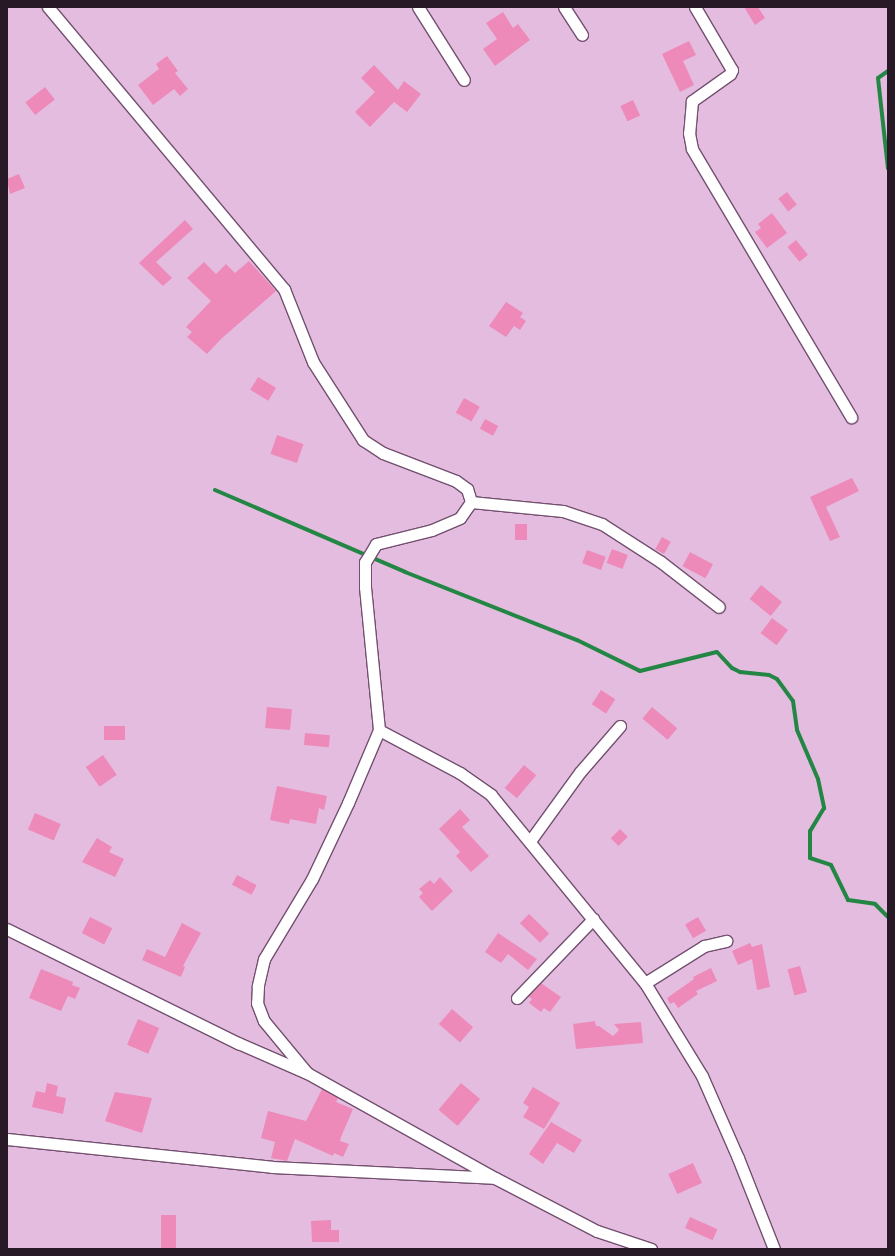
<!DOCTYPE html>
<html>
<head>
<meta charset="utf-8">
<style>
  body { margin:0 }
  #map { position:relative; width:895px; height:1256px; overflow:hidden; background:#e4bcdf; font-family:"Archivo Narrow",sans-serif }
  div>[style] { position:absolute }
  .stream>* { height:4px; margin:-2px; padding:0 2px; transform-origin:2px; border-radius:2px; background:#248645 }
  .building>* { inset:0; background:#ed8aba; transform-origin:0 0 }
  .roads { filter:drop-shadow(1px 0 #73506f) drop-shadow(-1px 0 #73506f) drop-shadow(0 1px #73506f) drop-shadow(0 -1px #73506f) }
  .minor>* { height:11px; margin:-5.5px; padding:0 5.5px; transform-origin:5.5px; border-radius:5.5px; background:#fff }
  span { translate:-50% -50%; white-space:nowrap; text-align:center; line-height:1.15; -webkit-text-stroke:3.5px #f9e4f6; paint-order:stroke }
  .frame { position:absolute; inset:0; border:8px solid #271926; pointer-events:none }
</style>
</head>
<body>
<div id="map">
  <div class="stream">
    <div style="left:888px;top:71px;width:12px;rotate:145deg"></div>
    <div style="left:878px;top:78px;width:91px;rotate:83.7deg"></div>
    <div style="left:215px;top:490px;width:207px;rotate:23.3deg"></div>
    <div style="left:405px;top:572px;width:185px;rotate:21.6deg"></div>
    <div style="left:577px;top:640px;width:70px;rotate:26.2deg"></div>
    <div style="left:640px;top:671px;width:79px;rotate:-13.9deg"></div>
    <div style="left:717px;top:652px;width:22px;rotate:47deg"></div>
    <div style="left:732px;top:668px;width:9px;rotate:27deg"></div>
    <div style="left:740px;top:672px;width:29px;rotate:6deg"></div>
    <div style="left:769px;top:675px;width:9px;rotate:27deg"></div>
    <div style="left:777px;top:679px;width:27px;rotate:54deg"></div>
    <div style="left:793px;top:701px;width:29px;rotate:82deg"></div>
    <div style="left:797px;top:730px;width:53px;rotate:66.8deg"></div>
    <div style="left:818px;top:779px;width:30px;rotate:78deg"></div>
    <div style="left:824px;top:808px;width:27px;rotate:121deg"></div>
    <div style="left:810px;top:831px;width:27px;rotate:90deg"></div>
    <div style="left:810px;top:858px;width:22px;rotate:18deg"></div>
    <div style="left:831px;top:865px;width:39px;rotate:64deg"></div>
    <div style="left:848px;top:900px;width:27px;rotate:8deg"></div>
    <div style="left:875px;top:904px;width:18px;rotate:45deg"></div>
  </div>
  <div class="building">
    <div style="clip-path:polygon(744px 7px,758px 7px,765px 18px,755px 25px)"></div>
    <div style="clip-path:polygon(503px 12px,513px 28px,518px 24px,530px 40px,495px 66px,483px 49px,497px 39px,486px 23px)"></div>
    <div style="clip-path:polygon(689px 41px,696px 55px,683px 61px,694px 85px,680px 92px,662px 54px)"></div>
    <div style="clip-path:polygon(167px 56px,178px 71px,175px 73px,188px 89px,180px 96px,174px 89px,153px 105px,138px 85px,159px 69px,156px 64px)"></div>
    <div style="clip-path:polygon(374px 65px,398px 90px,404px 81px,421px 94px,407px 112px,394px 102px,370px 127px,355px 112px,375px 92px,361px 78px)"></div>
    <div style="left:45px;top:87px;width:16px;height:25px;rotate:52deg"></div>
    <div style="left:633px;top:100px;width:17px;height:14px;rotate:65deg"></div>
    <div style="clip-path:polygon(19px 174px,25px 188px,10px 194px,7px 179px)"></div>
    <div style="left:787px;top:192px;width:16px;height:11px;rotate:52deg"></div>
    <div style="clip-path:polygon(772px 213px,787px 233px,767px 248px,755px 232px,761px 228px,758px 224px)"></div>
    <div style="clip-path:polygon(185px 220px,193px 229px,156px 262px,172px 278px,163px 286px,139px 263px)"></div>
    <div style="left:796px;top:240px;width:19px;height:11px;rotate:51deg"></div>
    <div style="clip-path:polygon(249px 261px,276px 291px,221px 339px,207px 354px,187px 337px,192px 332px,186px 327px,211px 301px,187px 278px,204px 262px,216px 274px,226px 264px,235px 273px)"></div>
    <div style="clip-path:polygon(506px 302px,523px 313px,520px 317px,526px 321px,520px 330px,514px 326px,506px 337px,489px 326px)"></div>
    <div style="left:258px;top:377px;width:21px;height:15px;rotate:31deg"></div>
    <div style="left:464px;top:398px;width:18px;height:17px;rotate:29deg"></div>
    <div style="left:485px;top:419px;width:15px;height:11px;rotate:28deg"></div>
    <div style="left:277px;top:435px;width:28px;height:20px;rotate:19deg"></div>
    <div style="clip-path:polygon(852px 478px,859px 491px,826px 507px,840px 537px,830px 541px,810px 497px)"></div>
    <div style="left:515px;top:524px;width:12px;height:16px"></div>
    <div style="left:662px;top:537px;width:10px;height:14px;rotate:29deg"></div>
    <div style="left:612px;top:549px;width:17px;height:15px;rotate:21deg"></div>
    <div style="left:587px;top:550px;width:20px;height:14px;rotate:20deg"></div>
    <div style="left:690px;top:552px;width:26px;height:16px;rotate:28deg"></div>
    <div style="left:761px;top:585px;width:27px;height:18px;rotate:39deg"></div>
    <div style="left:772px;top:618px;width:20px;height:19px;rotate:37deg"></div>
    <div style="left:601px;top:690px;width:17px;height:17px;rotate:33deg"></div>
    <div style="left:267px;top:707px;width:25px;height:21px;rotate:5deg"></div>
    <div style="left:652px;top:707px;width:33px;height:15px;rotate:40deg"></div>
    <div style="left:104px;top:726px;width:21px;height:14px"></div>
    <div style="left:305px;top:733px;width:25px;height:12px;rotate:5deg"></div>
    <div style="left:103px;top:755px;width:24px;height:21px;rotate:55deg"></div>
    <div style="left:524px;top:765px;width:16px;height:30px;rotate:40deg"></div>
    <div style="clip-path:polygon(277px 786px,327px 796px,324px 810px,319px 808px,316px 824px,290px 819px,289px 824px,270px 820px)"></div>
    <div style="clip-path:polygon(460px 809px,470px 820px,462px 827px,489px 856px,471px 872px,456px 856px,460px 852px,439px 829px)"></div>
    <div style="left:35px;top:813px;width:28px;height:18px;rotate:23deg"></div>
    <div style="left:620px;top:829px;width:11px;height:13px;rotate:45deg"></div>
    <div style="clip-path:polygon(97px 838px,112px 847px,109px 852px,124px 859px,115px 877px,82px 862px)"></div>
    <div style="left:237px;top:875px;width:22px;height:11px;rotate:27deg"></div>
    <div style="clip-path:polygon(440px 877px,453px 891px,432px 911px,419px 897px,423px 893px,419px 889px,430px 880px,434px 884px)"></div>
    <div style="left:529px;top:914px;width:28px;height:13px;rotate:44deg"></div>
    <div style="left:90px;top:917px;width:25px;height:18px;rotate:27deg"></div>
    <div style="left:698px;top:917px;width:16px;height:15px;rotate:60deg"></div>
    <div style="clip-path:polygon(182px 923px,201px 933px,183px 966px,185px 967px,181px 977px,142px 960px,147px 949px,165px 957px)"></div>
    <div style="clip-path:polygon(498px 933px,537px 959px,528px 970px,508px 954px,501px 963px,485px 952px)"></div>
    <div style="clip-path:polygon(750px 943px,752px 947px,762px 944px,770px 987px,757px 990px,752px 959px,738px 965px,732px 951px)"></div>
    <div style="left:800px;top:966px;width:27px;height:13px;rotate:75deg"></div>
    <div style="clip-path:polygon(711px 968px,717px 981px,696px 991px,698px 994px,678px 1008px,674px 1002px,670px 1004px,667px 998px,694px 979px,693px 977px)"></div>
    <div style="clip-path:polygon(41px 969px,73px 982px,72px 985px,80px 988px,75px 999px,68px 996px,61px 1011px,29px 998px)"></div>
    <div style="clip-path:polygon(541px 983px,561px 997px,550px 1012px,544px 1008px,541px 1012px,529px 1003px,532px 999px,528px 996px)"></div>
    <div style="left:452px;top:1009px;width:28px;height:20px;rotate:41deg"></div>
    <div style="left:138px;top:1019px;width:23px;height:28px;rotate:23deg"></div>
    <div style="clip-path:polygon(595px 1021px,596px 1026px,599px 1026px,613px 1036px,619px 1030px,614px 1024px,641px 1022px,643px 1043px,576px 1049px,573px 1024px)"></div>
    <div style="clip-path:polygon(47px 1083px,58px 1086px,56px 1096px,66px 1098px,63px 1114px,32px 1107px,36px 1091px,45px 1093px)"></div>
    <div style="left:461px;top:1083px;width:25px;height:35px;rotate:40deg"></div>
    <div style="clip-path:polygon(533px 1087px,560px 1103px,544px 1129px,523px 1117px,529px 1107px,523px 1103px)"></div>
    <div style="clip-path:polygon(322px 1089px,338px 1098px,336px 1102px,353px 1109px,341px 1137px,340px 1141px,349px 1144px,343px 1157px,334px 1153px,333px 1156px,295px 1139px,287px 1161px,271px 1158px,275px 1142px,261px 1138px,268px 1111px,306px 1121px)"></div>
    <div style="clip-path:polygon(115px 1092px,152px 1098px,142px 1133px,105px 1121px)"></div>
    <div style="clip-path:polygon(551px 1122px,582px 1140px,574px 1153px,557px 1143px,543px 1164px,529px 1154px)"></div>
    <div style="left:693px;top:1163px;width:22px;height:27px;rotate:66deg"></div>
    <div style="left:161px;top:1215px;width:15px;height:34px"></div>
    <div style="left:690px;top:1217px;width:30px;height:12px;rotate:24deg"></div>
    <div style="clip-path:polygon(331px 1220px,331px 1230px,339px 1230px,339px 1242px,312px 1242px,311px 1221px)"></div>
  </div>
  <div class="roads">
    <div class="minor">
      <div style="left:48px;top:7px;width:368px;rotate:50.1deg"></div>
      <div style="left:284px;top:289px;width:79px;rotate:68.3deg"></div>
      <div style="left:313px;top:362px;width:93px;rotate:57.3deg"></div>
      <div style="left:363px;top:440px;width:24px;rotate:33deg"></div>
      <div style="left:383px;top:453px;width:78px;rotate:21deg"></div>
      <div style="left:456px;top:481px;width:14px;rotate:36deg"></div>
      <div style="left:467px;top:489px;width:6px;rotate:72deg"></div>
      <div style="left:469px;top:495px;width:7px;rotate:74deg"></div>
      <div style="left:471px;top:502px;width:19px;rotate:125deg"></div>
      <div style="left:460px;top:518px;width:30px;rotate:157deg"></div>
      <div style="left:432px;top:530px;width:58px;rotate:166deg"></div>
      <div style="left:376px;top:544px;width:21px;rotate:121deg"></div>
      <div style="left:365px;top:562px;width:25px;rotate:90deg"></div>
      <div style="left:365px;top:587px;width:144px;rotate:84.4deg"></div>
      <div style="left:379px;top:730px;width:79px;rotate:113deg"></div>
      <div style="left:348px;top:803px;width:84px;rotate:115.3deg"></div>
      <div style="left:312px;top:879px;width:93px;rotate:121deg"></div>
      <div style="left:264px;top:959px;width:28px;rotate:103deg"></div>
      <div style="left:258px;top:986px;width:17px;rotate:93deg"></div>
      <div style="left:257px;top:1003px;width:19px;rotate:69deg"></div>
      <div style="left:264px;top:1021px;width:67px;rotate:50.4deg"></div>
      <div style="left:418px;top:7px;width:86px;rotate:57.8deg"></div>
      <div style="left:564px;top:7px;width:33px;rotate:57deg"></div>
      <div style="left:695px;top:7px;width:73px;rotate:59.6deg"></div>
      <div style="left:732px;top:70px;width:4px;rotate:117deg"></div>
      <div style="left:730px;top:74px;width:47px;rotate:144.6deg"></div>
      <div style="left:692px;top:101px;width:32px;rotate:95deg"></div>
      <div style="left:689px;top:133px;width:16px;rotate:79deg"></div>
      <div style="left:692px;top:149px;width:312px;rotate:59.3deg"></div>
      <div style="left:471px;top:502px;width:92px;rotate:5.6deg"></div>
      <div style="left:563px;top:511px;width:41px;rotate:18.4deg"></div>
      <div style="left:602px;top:524px;width:70px;rotate:32.8deg"></div>
      <div style="left:661px;top:562px;width:73px;rotate:37.8deg"></div>
      <div style="left:379px;top:730px;width:92px;rotate:28deg"></div>
      <div style="left:460px;top:773px;width:38px;rotate:35deg"></div>
      <div style="left:491px;top:795px;width:243px;rotate:50.7deg"></div>
      <div style="left:645px;top:983px;width:109px;rotate:58.5deg"></div>
      <div style="left:702px;top:1076px;width:90px;rotate:66.3deg"></div>
      <div style="left:738px;top:1158px;width:98px;rotate:68.4deg"></div>
      <div style="left:530px;top:841px;width:85px;rotate:-54.1deg"></div>
      <div style="left:580px;top:772px;width:61px;rotate:-49deg"></div>
      <div style="left:7px;top:929px;width:258px;rotate:26.3deg"></div>
      <div style="left:238px;top:1043px;width:75px;rotate:23.5deg"></div>
      <div style="left:307px;top:1073px;width:215px;rotate:29.2deg"></div>
      <div style="left:495px;top:1178px;width:115px;rotate:27.5deg"></div>
      <div style="left:597px;top:1231px;width:57px;rotate:18.4deg"></div>
      <div style="left:645px;top:983px;width:70px;rotate:-32.1deg"></div>
      <div style="left:704px;top:946px;width:23px;rotate:-13deg"></div>
      <div style="left:517px;top:998px;width:110px;rotate:-46.1deg"></div>
      <div style="left:7px;top:1139px;width:266px;rotate:6deg"></div>
      <div style="left:272px;top:1167px;width:221px;rotate:2.8deg"></div>
    </div>
  </div>
  <div class="frame"></div>
</div>
</body>
</html>
